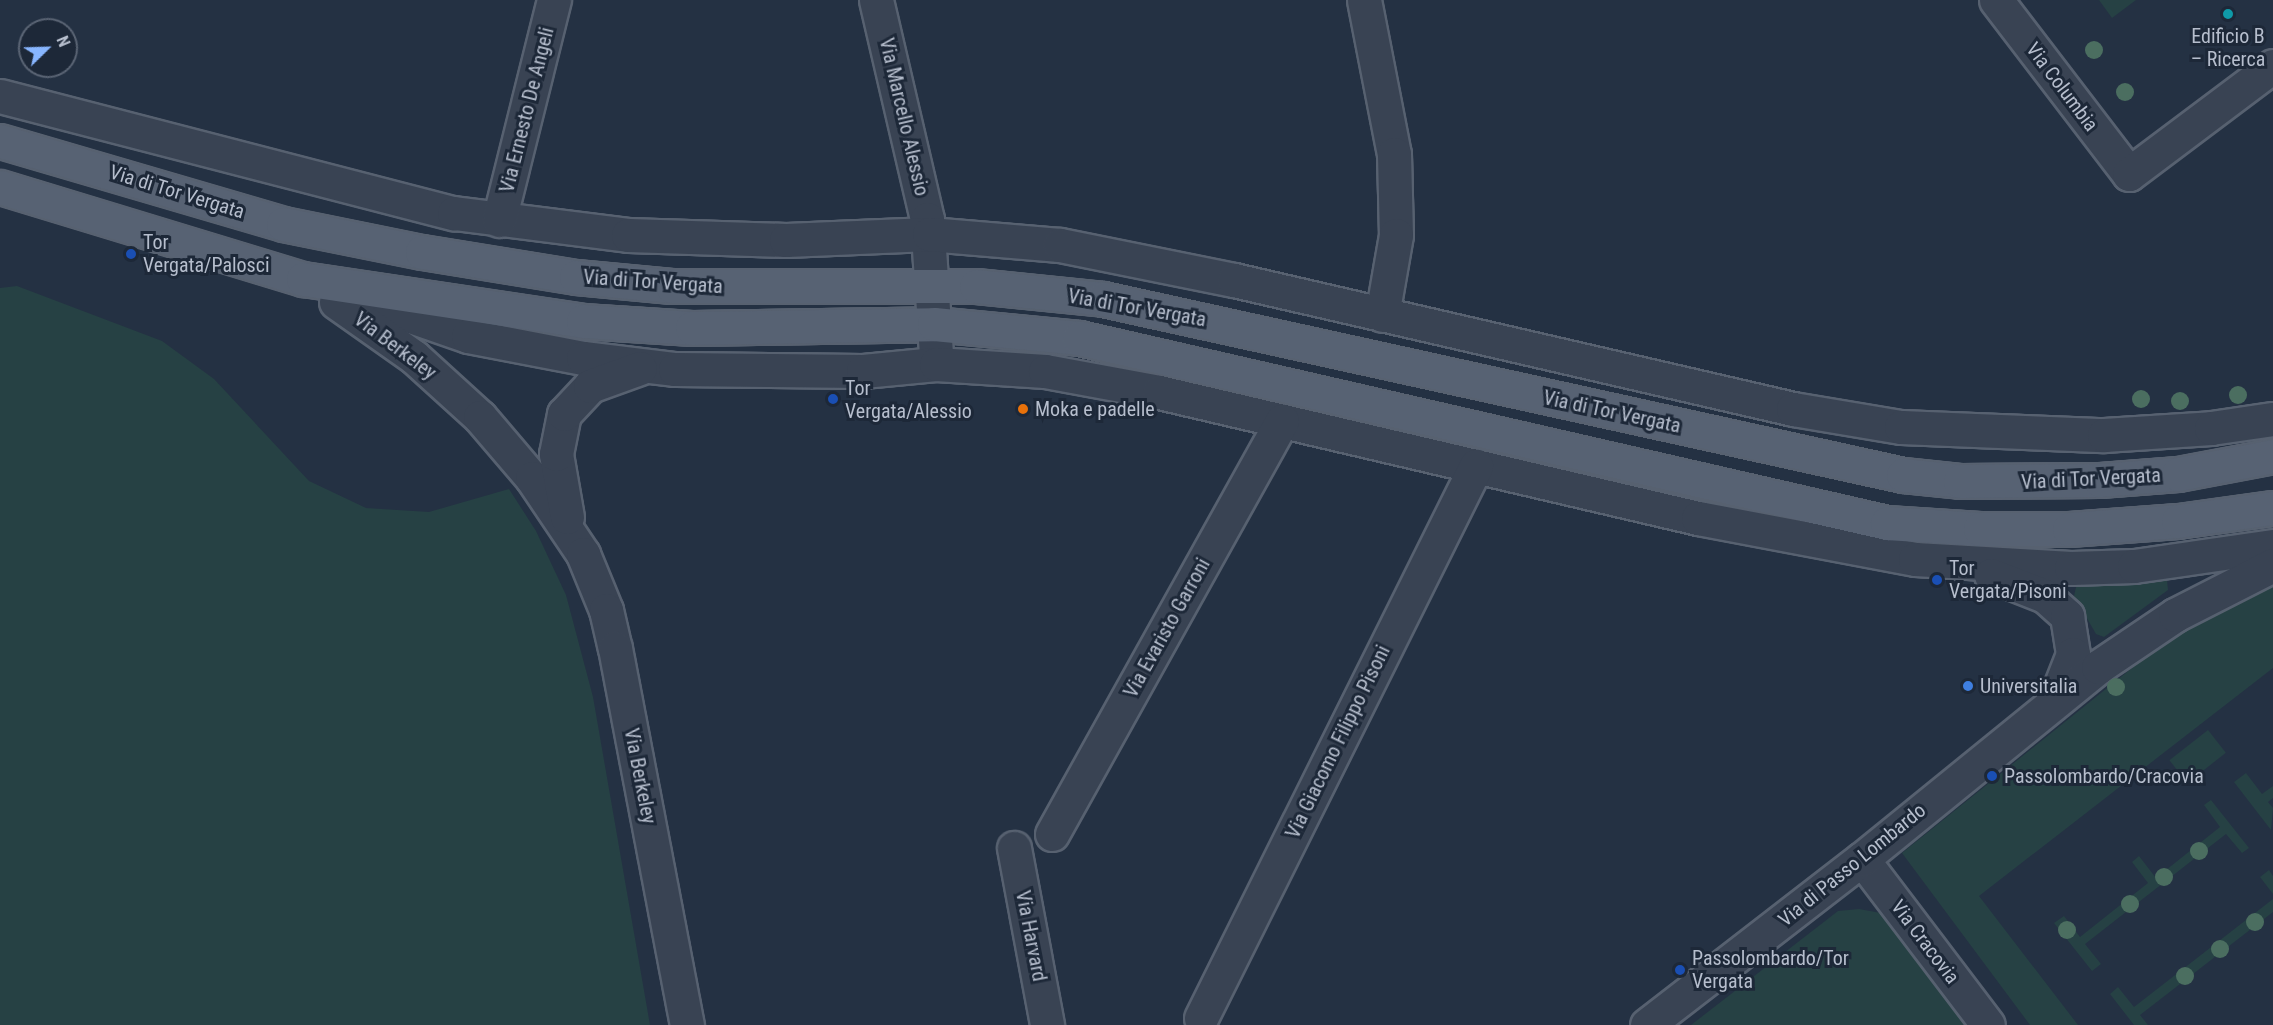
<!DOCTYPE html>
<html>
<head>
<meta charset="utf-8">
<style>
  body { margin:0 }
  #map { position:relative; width:2273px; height:1025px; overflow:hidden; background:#243143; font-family:"Roboto Condensed",sans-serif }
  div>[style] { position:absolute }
  .green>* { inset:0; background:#264144; transform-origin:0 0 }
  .roads { filter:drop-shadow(2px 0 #576170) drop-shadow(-2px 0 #576170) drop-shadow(0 2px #576170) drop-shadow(0 -2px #576170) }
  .minor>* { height:33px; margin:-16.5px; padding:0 16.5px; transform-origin:16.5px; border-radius:16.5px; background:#394353 }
  .major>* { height:33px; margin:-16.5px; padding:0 16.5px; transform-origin:16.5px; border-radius:16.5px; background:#576273 }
  .trees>* { width:18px; height:18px; margin:-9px; border-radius:50%; background:#4b6e60 }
  .dots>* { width:16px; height:16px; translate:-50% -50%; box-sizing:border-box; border:3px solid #1d2838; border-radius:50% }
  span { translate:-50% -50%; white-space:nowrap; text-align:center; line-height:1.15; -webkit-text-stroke:6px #1d2838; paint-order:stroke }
  .poi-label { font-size:20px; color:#b6becd }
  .left { translate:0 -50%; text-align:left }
  .street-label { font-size:20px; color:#b6becd }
  .north { position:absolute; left:18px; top:18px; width:60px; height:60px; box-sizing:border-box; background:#1d2838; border:2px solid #5a6474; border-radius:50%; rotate:67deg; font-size:16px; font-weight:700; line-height:24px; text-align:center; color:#b6becd }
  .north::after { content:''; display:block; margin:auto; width:21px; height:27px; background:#88b6ff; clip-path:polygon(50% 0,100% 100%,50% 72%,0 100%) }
</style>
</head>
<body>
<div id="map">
  <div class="green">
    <div style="clip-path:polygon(2099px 0,2136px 0,2112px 18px)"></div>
    <div style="clip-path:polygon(17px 286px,162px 341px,214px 379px,309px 481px,366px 508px,429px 512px,509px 489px,536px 531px,566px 595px,593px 697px,650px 1025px,0 1025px,0 288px)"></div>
    <div style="clip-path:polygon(2158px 579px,2167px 580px,2168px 590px,2104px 637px,2096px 634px,2074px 596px,2077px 583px)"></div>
    <div style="clip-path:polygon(2273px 585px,2273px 668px,1979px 896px,2078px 1025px,2030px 1025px,1902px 853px,2173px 635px,2209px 612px)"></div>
    <div style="left:2208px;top:730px;width:29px;height:49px;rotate:52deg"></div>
    <div style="clip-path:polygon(2246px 773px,2262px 794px,2273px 786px,2273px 798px,2268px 802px,2273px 808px,2271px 830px,2234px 782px)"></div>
    <div style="clip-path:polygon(2211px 800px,2249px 848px,2242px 853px,2226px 834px,2085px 944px,2101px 964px,2092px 971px,2054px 923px,2064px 916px,2080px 937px,2148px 883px,2132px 862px,2139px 856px,2156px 878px,2220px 827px,2204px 805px)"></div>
    <div style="clip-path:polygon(2269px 870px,2273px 876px,2273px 894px,2260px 877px)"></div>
    <div style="clip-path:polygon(2273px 899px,2273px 912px,2140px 1015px,2148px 1025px,2134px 1025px,2110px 994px,2118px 987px,2134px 1007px)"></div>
    <div style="clip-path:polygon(1859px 909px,1881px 913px,1892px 923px,1968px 1025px,1691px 1025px,1838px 911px)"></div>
  </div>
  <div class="roads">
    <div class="minor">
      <div style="left:876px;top:0;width:225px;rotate:76.9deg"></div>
      <div style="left:927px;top:219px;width:134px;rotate:86.2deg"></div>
      <div style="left:1364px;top:0;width:157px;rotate:79deg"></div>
      <div style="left:1394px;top:154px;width:81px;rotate:88.6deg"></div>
      <div style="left:1396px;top:235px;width:81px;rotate:99.9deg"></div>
      <div style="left:1996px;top:0;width:219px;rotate:52.6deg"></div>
      <div style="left:2129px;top:174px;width:180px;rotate:-36.9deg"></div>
      <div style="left:0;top:96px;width:469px;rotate:14.5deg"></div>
      <div style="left:454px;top:213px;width:175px;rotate:7.2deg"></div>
      <div style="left:628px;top:235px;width:158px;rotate:1.8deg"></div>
      <div style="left:786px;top:240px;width:143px;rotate:-2.4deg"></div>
      <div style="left:929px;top:234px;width:131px;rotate:4.8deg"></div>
      <div style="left:1060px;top:245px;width:177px;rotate:11.4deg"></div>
      <div style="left:1234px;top:280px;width:574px;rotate:12.99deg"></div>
      <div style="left:1793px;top:409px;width:109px;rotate:9.5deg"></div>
      <div style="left:1901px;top:427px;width:203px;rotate:2.3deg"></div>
      <div style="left:2104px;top:435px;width:107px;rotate:-3.7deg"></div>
      <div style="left:2211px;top:428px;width:63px;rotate:-8.3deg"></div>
      <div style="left:499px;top:220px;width:227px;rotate:-76deg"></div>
      <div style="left:344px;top:293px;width:131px;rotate:19.1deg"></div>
      <div style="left:468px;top:336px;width:117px;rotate:10.8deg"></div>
      <div style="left:583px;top:358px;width:93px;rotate:6.8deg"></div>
      <div style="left:675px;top:369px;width:188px;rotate:0.6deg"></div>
      <div style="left:863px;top:371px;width:73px;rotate:-5.5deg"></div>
      <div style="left:936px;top:364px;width:109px;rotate:3.7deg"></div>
      <div style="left:1045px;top:371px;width:116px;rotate:10.4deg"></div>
      <div style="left:1159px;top:392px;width:554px;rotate:13.16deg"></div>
      <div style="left:1698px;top:518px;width:221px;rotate:10.7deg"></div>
      <div style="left:1915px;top:559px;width:156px;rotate:3.3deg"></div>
      <div style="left:2071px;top:568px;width:63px;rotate:-1.8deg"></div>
      <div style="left:2134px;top:566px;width:140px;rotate:-8.2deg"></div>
      <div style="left:336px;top:302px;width:95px;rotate:35.2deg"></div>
      <div style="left:414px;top:357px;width:89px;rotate:42.3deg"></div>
      <div style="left:480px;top:417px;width:80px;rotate:49.6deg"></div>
      <div style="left:532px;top:478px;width:92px;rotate:56.1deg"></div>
      <div style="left:583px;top:554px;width:61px;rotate:67.7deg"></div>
      <div style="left:606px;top:610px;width:39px;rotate:77deg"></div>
      <div style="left:615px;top:648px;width:384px;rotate:79.2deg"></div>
      <div style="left:567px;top:517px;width:64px;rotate:-99.9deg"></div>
      <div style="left:556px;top:454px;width:41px;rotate:-78.7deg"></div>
      <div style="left:564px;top:414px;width:38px;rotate:-47deg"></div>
      <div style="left:590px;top:386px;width:53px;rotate:-19.8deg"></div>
      <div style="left:1991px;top:575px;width:58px;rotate:21.3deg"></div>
      <div style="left:2045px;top:596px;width:30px;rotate:42deg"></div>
      <div style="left:2067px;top:616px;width:38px;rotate:81deg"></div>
      <div style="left:2073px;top:654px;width:49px;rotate:111.4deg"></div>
      <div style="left:1052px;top:834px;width:473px;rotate:-60.9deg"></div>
      <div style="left:1014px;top:848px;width:180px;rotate:79.4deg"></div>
      <div style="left:1862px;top:859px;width:208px;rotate:52.8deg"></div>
      <div style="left:1201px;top:1018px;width:617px;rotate:-63.52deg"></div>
      <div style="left:1647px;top:1025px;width:272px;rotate:-37.7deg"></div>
      <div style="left:1862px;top:859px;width:304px;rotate:-39.1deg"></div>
      <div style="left:2098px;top:667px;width:93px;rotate:-34deg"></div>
      <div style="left:2175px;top:615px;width:110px;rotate:-27deg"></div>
    </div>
    <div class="major">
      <div style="left:0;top:141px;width:295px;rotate:16.3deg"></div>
      <div style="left:283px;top:224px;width:142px;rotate:11.4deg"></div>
      <div style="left:422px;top:252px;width:156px;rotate:9.2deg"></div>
      <div style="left:576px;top:277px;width:96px;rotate:5.4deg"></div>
      <div style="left:672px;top:286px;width:304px"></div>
      <div style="left:976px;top:286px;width:128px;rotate:5.8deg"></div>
      <div style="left:1103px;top:299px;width:819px;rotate:12.41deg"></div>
      <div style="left:1903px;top:475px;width:57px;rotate:6deg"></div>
      <div style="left:1960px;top:481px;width:140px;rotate:-0.4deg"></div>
      <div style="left:2100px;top:480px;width:78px;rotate:-4.4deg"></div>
      <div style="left:2178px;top:474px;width:97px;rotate:-10.7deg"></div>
      <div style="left:0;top:187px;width:317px;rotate:16.9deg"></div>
      <div style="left:303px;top:279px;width:283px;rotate:8.5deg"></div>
      <div style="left:583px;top:321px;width:109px;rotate:3.7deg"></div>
      <div style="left:692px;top:328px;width:242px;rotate:-0.9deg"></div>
      <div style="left:934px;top:324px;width:146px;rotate:5.5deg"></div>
      <div style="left:1079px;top:338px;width:829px;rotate:12.9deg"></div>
      <div style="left:1887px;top:523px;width:93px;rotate:3.7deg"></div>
      <div style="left:1980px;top:529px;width:89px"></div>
      <div style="left:2069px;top:529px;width:109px;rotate:-4.2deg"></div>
      <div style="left:2178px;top:521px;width:96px;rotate:-7.8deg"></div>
    </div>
  </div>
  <div class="trees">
    <div style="left:2094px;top:50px"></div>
    <div style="left:2125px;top:92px"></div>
    <div style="left:2238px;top:395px"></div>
    <div style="left:2141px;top:399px"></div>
    <div style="left:2180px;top:401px"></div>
    <div style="left:2116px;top:687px"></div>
    <div style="left:2199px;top:851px"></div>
    <div style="left:2164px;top:877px"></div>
    <div style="left:2130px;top:904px"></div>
    <div style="left:2255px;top:922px"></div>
    <div style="left:2067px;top:930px"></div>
    <div style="left:2220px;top:949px"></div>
    <div style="left:2185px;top:976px"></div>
  </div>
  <div class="dots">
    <div style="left:2228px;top:14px;background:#0f9aa8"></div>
    <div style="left:131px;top:254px;background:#1a4fb4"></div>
    <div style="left:833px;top:399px;background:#1a4fb4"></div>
    <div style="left:1023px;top:409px;background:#e8710a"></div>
    <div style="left:1937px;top:580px;background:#1a4fb4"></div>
    <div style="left:1968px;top:686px;background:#3f7fe0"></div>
    <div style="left:1992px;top:776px;background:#1a4fb4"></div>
    <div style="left:1680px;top:970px;background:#1a4fb4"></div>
  </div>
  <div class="poi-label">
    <span style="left:2228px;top:48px">Edificio B<br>– Ricerca</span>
    <span class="left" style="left:143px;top:254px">Tor<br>Vergata/Palosci</span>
    <span class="left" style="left:845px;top:400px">Tor<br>Vergata/Alessio</span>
    <span class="left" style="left:1035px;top:409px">Moka e padelle</span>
    <span class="left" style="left:1949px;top:580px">Tor<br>Vergata/Pisoni</span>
    <span class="left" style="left:1980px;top:686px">Universitalia</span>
    <span class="left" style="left:2004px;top:776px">Passolombardo/Cracovia</span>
    <span class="left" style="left:1692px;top:970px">Passolombardo/Tor<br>Vergata</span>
  </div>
  <div class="street-label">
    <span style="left:2062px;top:87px;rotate:53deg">Via Columbia</span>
    <span style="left:527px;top:110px;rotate:-76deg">Via Ernesto De Angeli</span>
    <span style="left:904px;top:117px;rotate:77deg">Via Marcello Alessio</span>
    <span style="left:177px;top:192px;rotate:17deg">Via di Tor Vergata</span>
    <span style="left:653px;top:282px;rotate:4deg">Via di Tor Vergata</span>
    <span style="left:1137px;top:308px;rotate:10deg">Via di Tor Vergata</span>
    <span style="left:395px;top:346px;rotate:37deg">Via Berkeley</span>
    <span style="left:1612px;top:412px;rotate:12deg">Via di Tor Vergata</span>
    <span style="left:2091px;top:479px;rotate:-3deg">Via di Tor Vergata</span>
    <span style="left:1167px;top:628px;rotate:-61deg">Via Evaristo Garroni</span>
    <span style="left:1338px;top:742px;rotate:-64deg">Via Giacomo Filippo Pisoni</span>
    <span style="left:640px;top:776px;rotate:79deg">Via Berkeley</span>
    <span style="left:1852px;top:865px;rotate:-39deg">Via di Passo Lombardo</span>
    <span style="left:1031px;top:936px;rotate:79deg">Via Harvard</span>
    <span style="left:1925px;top:942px;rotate:53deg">Via Cracovia</span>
  </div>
  <div class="north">N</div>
</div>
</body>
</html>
